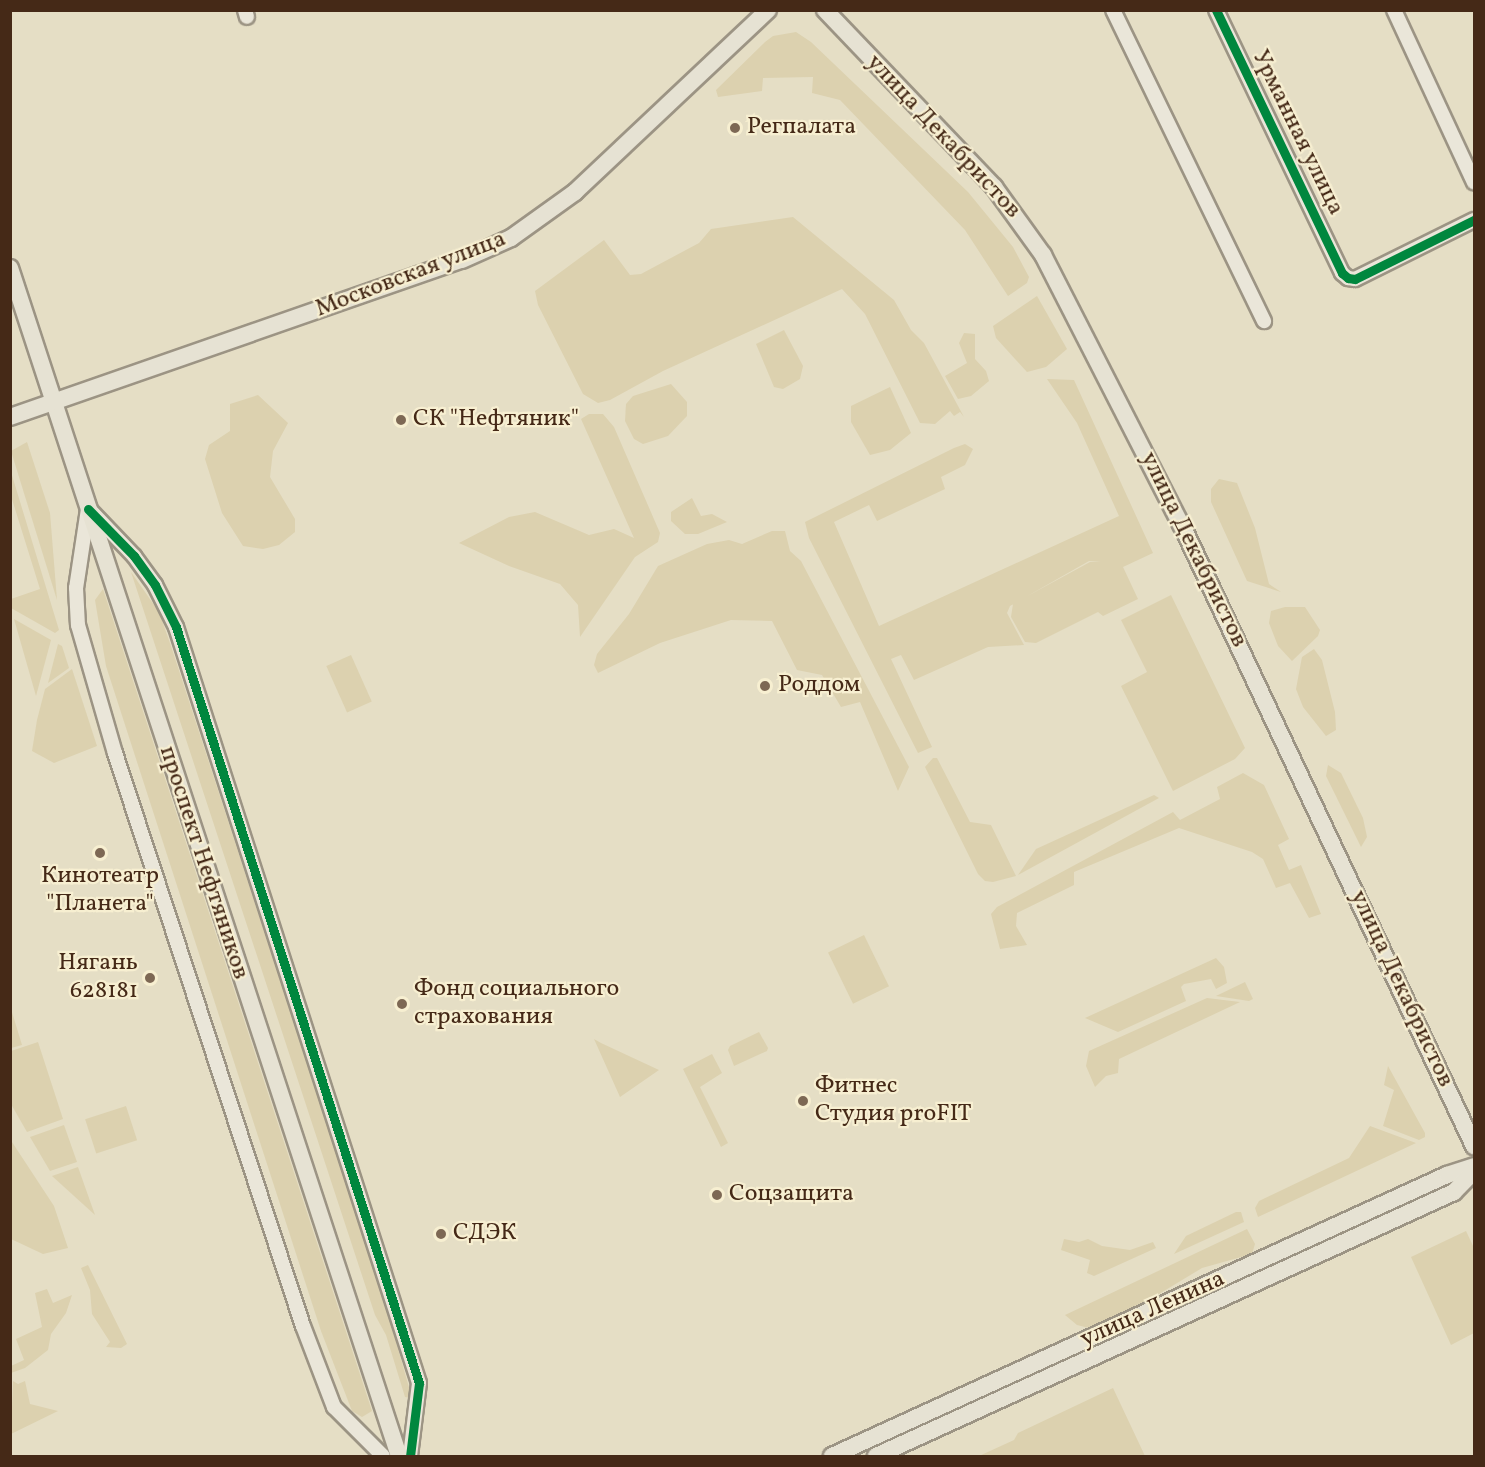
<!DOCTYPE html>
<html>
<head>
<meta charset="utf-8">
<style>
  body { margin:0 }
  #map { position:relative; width:1485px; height:1467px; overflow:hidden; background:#e5dec5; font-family:Vollkorn,serif }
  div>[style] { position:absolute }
  .green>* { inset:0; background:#dcd1af; transform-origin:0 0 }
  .roads { filter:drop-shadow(2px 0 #9c9484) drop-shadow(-2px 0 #9c9484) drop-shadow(0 2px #9c9484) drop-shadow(0 -2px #9c9484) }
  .minor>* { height:14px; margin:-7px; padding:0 7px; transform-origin:7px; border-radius:7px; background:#eae6d9 }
  .major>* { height:16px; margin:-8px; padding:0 8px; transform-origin:8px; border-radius:8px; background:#e6e2d3 }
  .cycleway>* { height:9px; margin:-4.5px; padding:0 4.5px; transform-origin:4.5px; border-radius:4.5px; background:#00873e }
  .dots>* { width:16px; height:16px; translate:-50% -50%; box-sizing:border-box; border:3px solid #f7efd1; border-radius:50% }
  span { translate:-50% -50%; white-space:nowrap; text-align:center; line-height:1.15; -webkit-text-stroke:4.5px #f7efd1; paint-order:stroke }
  .poi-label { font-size:24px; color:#452917 }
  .left { translate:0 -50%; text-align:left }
  .right { translate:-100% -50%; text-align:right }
  .street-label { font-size:24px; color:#452917 }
  .frame { position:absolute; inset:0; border:12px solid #452917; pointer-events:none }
</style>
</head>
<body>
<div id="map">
  <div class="green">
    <div style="clip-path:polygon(796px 32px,811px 42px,968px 192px,1013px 247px,1029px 277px,1027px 283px,1008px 296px,965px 230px,840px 100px,812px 93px,813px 77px,763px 78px,762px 91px,718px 97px,716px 90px,765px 42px,773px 36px)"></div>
    <div style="clip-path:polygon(793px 217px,894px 300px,911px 330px,924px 343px,964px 417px,960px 412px,954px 416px,950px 411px,935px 424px,920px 423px,865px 314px,842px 289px,663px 371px,610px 400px,598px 403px,583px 394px,538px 305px,535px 291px,604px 240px,630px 275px,641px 274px,699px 243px,711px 229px)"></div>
    <div style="clip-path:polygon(1037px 296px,1067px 349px,1046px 367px,1027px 372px,996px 338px,993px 326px)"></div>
    <div style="clip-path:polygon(784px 330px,803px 366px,800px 379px,783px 389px,774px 387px,756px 344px)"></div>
    <div style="clip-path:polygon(964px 333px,975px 334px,975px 359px,986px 371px,989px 381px,971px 396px,958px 399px,945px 376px,967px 363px,959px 343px)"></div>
    <div style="clip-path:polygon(1047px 379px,1074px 380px,1153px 553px,1123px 567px,1138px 599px,1103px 616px,1098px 612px,1036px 643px,1025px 642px,1011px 617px,1013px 604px,1090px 562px,1101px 562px,1089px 561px,1010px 606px,1007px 613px,1024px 645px,988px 647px,914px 680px,901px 655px,891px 659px,932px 747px,918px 753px,809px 538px,805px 522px,954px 448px,965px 444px,973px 449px,965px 465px,941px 477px,945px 489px,877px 521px,869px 505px,834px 522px,879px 626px,1119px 516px,1077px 423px)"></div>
    <div style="clip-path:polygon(671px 384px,687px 402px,687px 416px,668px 436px,643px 444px,634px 439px,625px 421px,626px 404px,633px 396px)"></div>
    <div style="clip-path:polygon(890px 387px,911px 433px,890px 450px,870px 455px,851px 422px,851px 406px)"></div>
    <div style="clip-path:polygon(258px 395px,288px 423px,273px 451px,270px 477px,295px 519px,295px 532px,279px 545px,263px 549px,243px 546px,222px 513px,205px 459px,209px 445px,230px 431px,230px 404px)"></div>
    <div style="clip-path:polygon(589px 414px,603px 414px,614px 427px,660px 533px,658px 542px,635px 557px,580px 637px,578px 605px,560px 584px,509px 566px,459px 543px,509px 517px,535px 512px,589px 535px,614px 529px,634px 538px,581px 419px)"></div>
    <div style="clip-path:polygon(27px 442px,50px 513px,57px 600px,11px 451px)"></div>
    <div style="clip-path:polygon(11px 472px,59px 630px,55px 633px,11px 608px,11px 599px,40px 589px,11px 496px)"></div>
    <div style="clip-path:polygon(1219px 479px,1237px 483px,1255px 528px,1269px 584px,1281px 592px,1247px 581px,1211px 502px,1211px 489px)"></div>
    <div style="clip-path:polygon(692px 498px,701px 516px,712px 514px,727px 522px,698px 534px,685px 534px,671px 521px,671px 512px)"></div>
    <div style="clip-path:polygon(772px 531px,785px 531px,790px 551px,801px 561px,909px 767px,898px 791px,860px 702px,841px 707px,822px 675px,797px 670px,772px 621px,731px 620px,660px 643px,598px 673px,594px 665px,597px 654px,629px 614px,658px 566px,707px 544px,729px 540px,742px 544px)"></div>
    <div style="clip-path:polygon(131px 572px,159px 612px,171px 646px,383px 1296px,412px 1398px,405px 1397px,386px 1335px,375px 1315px)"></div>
    <div style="clip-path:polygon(103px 589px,372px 1411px,362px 1417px,352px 1411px,321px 1331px,106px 666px,95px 600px)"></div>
    <div style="clip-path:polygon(1171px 595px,1245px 748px,1235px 759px,1173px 791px,1121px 686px,1147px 672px,1121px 620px)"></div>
    <div style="clip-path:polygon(1285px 607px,1305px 607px,1320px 630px,1318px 636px,1292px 661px,1278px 646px,1269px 623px,1271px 611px)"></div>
    <div style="clip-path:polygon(14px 619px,51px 640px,36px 696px)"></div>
    <div style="clip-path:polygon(58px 644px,62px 646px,69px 668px,48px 683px)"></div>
    <div style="clip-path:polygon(1314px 649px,1322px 660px,1335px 712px,1336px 730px,1326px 736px,1303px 707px,1296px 689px,1302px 657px)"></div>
    <div style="left:351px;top:655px;width:51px;height:27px;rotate:66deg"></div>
    <div style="clip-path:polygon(72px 669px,97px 746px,54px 763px,32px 751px,37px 720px,45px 689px)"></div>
    <div style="clip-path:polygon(933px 758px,937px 758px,970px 822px,991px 825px,1016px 876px,993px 882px,985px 881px,978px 874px,925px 767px)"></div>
    <div style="clip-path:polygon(1328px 765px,1341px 773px,1363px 818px,1367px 837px,1361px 847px,1326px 776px)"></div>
    <div style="clip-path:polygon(1243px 773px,1264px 785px,1289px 839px,1278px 845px,1289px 870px,1301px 865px,1321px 914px,1309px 918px,1290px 883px,1276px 888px,1263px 859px,1252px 852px,1179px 828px,1074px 872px,1074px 885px,1017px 913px,1016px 926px,1027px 945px,1000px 949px,991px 914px,997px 907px,1173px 812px,1180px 820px,1220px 799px,1217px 787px)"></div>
    <div style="clip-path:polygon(1154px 795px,1159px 798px,1018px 875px,1036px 849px)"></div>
    <div style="left:864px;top:935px;width:57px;height:40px;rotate:64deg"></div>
    <div style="clip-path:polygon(1216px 958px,1224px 967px,1227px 983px,1216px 989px,1211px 979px,1184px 984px,1181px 987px,1186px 1001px,1118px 1032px,1085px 1018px)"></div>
    <div style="clip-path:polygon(1245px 982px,1253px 999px,1249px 1001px,1216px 996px)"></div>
    <div style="clip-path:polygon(1207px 998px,1240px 1002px,1119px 1059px,1118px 1073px,1106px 1076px,1095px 1087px,1086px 1066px,1089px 1051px)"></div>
    <div style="clip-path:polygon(11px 1009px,22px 1045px,11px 1048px,10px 1048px)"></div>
    <div style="clip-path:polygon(759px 1032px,768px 1048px,767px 1051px,734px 1066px,728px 1050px,730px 1046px)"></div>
    <div style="clip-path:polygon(594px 1039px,601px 1043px,659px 1070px,620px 1097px)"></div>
    <div style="clip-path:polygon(38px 1042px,63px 1119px,27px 1132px,11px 1104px,11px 1051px)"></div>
    <div style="clip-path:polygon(712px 1054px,722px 1073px,700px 1087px,728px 1143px,721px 1147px,683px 1069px)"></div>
    <div style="clip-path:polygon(1388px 1066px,1425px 1133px,1425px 1137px,1419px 1140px,1383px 1126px,1394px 1090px,1384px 1085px)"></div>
    <div style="left:126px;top:1106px;width:36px;height:43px;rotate:72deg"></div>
    <div style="clip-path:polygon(64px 1125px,77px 1162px,50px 1171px,30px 1137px)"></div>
    <div style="clip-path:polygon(1370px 1126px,1416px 1143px,1258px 1217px,1255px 1208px,1259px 1201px,1349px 1158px)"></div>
    <div style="clip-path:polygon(10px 1139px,54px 1206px,68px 1248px,43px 1254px,11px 1239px)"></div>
    <div style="clip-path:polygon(78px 1167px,95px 1215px,52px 1176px)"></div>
    <div style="clip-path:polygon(1236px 1212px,1241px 1212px,1244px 1222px,1174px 1254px,1186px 1236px)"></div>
    <div style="clip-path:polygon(1247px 1229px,1255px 1244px,1252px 1254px,1202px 1268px,1154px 1297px,1089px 1328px,1077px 1325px,1065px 1315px)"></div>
    <div style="clip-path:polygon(1466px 1231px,1474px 1248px,1474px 1333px,1451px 1345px,1411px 1257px)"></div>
    <div style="clip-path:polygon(1064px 1239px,1079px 1242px,1088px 1239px,1102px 1246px,1130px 1250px,1153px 1242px,1156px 1248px,1094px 1276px,1087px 1273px,1090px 1260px,1061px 1250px)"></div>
    <div style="clip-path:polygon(88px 1265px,127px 1344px,121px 1348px,106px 1347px,110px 1342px,92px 1314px,90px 1290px,81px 1268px)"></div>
    <div style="clip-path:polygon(47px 1289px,53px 1303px,72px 1295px,66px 1313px,51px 1334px,48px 1350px,25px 1368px,11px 1373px,11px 1366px,24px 1360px,16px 1339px,42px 1327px,35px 1293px)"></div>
    <div style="clip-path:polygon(13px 1381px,18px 1384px,25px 1381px,30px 1404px,58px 1411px,11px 1434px)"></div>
    <div style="clip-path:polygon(1113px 1388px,1145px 1456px,979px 1456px,1014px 1440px,1018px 1433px)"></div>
  </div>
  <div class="roads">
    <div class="minor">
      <div style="left:245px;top:10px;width:7px;rotate:74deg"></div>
      <div style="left:1113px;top:10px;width:346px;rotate:64.1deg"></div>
      <div style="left:1216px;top:10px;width:292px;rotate:64.4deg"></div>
      <div style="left:1342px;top:273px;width:8px;rotate:40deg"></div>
      <div style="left:1348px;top:278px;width:7px;rotate:8deg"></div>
      <div style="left:1355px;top:279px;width:133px;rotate:-26.4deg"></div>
      <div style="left:1394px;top:10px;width:190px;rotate:65.1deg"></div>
      <div style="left:88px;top:509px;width:80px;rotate:98.6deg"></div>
      <div style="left:76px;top:588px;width:37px;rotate:87deg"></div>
      <div style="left:78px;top:625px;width:133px;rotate:73.9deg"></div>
      <div style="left:115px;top:753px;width:603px;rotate:71.84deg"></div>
      <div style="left:303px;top:1326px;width:87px;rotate:69.1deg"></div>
      <div style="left:334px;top:1407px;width:69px;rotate:45deg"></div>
      <div style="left:90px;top:510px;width:64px;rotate:46.3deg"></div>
      <div style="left:134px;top:556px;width:36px;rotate:54deg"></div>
      <div style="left:155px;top:585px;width:47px;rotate:63.4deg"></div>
      <div style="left:176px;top:627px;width:794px;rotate:72.18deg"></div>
      <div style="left:419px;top:1383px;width:74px;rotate:97deg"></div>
    </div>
    <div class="major">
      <div style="left:825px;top:10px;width:245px;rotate:46.3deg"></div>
      <div style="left:994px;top:187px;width:84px;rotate:54.2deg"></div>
      <div style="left:1043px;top:255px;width:311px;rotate:62.9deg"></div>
      <div style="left:1185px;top:532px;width:679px;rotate:64.79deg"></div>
      <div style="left:10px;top:268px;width:1250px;rotate:71.87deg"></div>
      <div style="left:10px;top:417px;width:478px;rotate:-19.2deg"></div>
      <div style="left:462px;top:260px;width:54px;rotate:-24.2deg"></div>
      <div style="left:511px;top:238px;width:79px;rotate:-35.7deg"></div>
      <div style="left:575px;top:192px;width:265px;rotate:-43.3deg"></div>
      <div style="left:832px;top:1456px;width:676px;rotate:-24.56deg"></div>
      <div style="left:1447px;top:1175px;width:28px;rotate:-18deg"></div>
      <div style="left:876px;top:1456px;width:635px;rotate:-24.55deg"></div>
      <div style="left:1454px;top:1192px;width:29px;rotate:-46deg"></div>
    </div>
  </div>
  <div class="cycleway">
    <div style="left:1216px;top:10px;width:292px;rotate:64.4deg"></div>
    <div style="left:1342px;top:273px;width:8px;rotate:40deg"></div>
    <div style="left:1348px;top:278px;width:7px;rotate:8deg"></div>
    <div style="left:1355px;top:279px;width:133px;rotate:-26.4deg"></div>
    <div style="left:88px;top:509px;width:66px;rotate:45.6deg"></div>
    <div style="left:134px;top:556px;width:36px;rotate:54deg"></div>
    <div style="left:155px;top:585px;width:47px;rotate:63.4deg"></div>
    <div style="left:176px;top:627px;width:794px;rotate:72.18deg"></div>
    <div style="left:419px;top:1383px;width:74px;rotate:97deg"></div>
  </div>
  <div class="dots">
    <div style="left:735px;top:128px;background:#7d6854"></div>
    <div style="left:401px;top:420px;background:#7d6854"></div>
    <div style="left:765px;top:686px;background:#7d6854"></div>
    <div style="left:100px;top:853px;background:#7d6854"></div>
    <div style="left:150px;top:978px;background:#7d6854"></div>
    <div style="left:402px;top:1004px;background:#7d6854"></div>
    <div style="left:803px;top:1101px;background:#7d6854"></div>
    <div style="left:717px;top:1195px;background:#7d6854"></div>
    <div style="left:441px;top:1234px;background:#7d6854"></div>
  </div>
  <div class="poi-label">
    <span class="left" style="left:747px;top:128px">Регпалата</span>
    <span class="left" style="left:413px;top:420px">СК "Нефтяник"</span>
    <span class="left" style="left:778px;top:686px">Роддом</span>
    <span style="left:100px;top:891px">Кинотеатр<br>"Планета"</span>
    <span class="right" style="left:138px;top:978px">Нягань<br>628181</span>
    <span class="left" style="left:414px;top:1004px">Фонд социального<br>страхования</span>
    <span class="left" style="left:815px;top:1101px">Фитнес<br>Студия proFIT</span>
    <span class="left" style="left:729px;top:1195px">Соцзащита</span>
    <span class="left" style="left:453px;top:1234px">СДЭК</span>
  </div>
  <div class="street-label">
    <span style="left:1297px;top:133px;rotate:64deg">Урманная улица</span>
    <span style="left:943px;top:137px;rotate:47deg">улица Декабристов</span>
    <span style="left:411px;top:275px;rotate:-21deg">Московская улица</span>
    <span style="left:1193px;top:550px;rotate:64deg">улица Декабристов</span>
    <span style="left:203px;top:863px;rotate:72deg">проспект Нефтяников</span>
    <span style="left:1401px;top:989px;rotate:65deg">улица Декабристов</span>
    <span style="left:1153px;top:1310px;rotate:-24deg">улица Ленина</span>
  </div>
  <div class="frame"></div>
</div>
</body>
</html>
